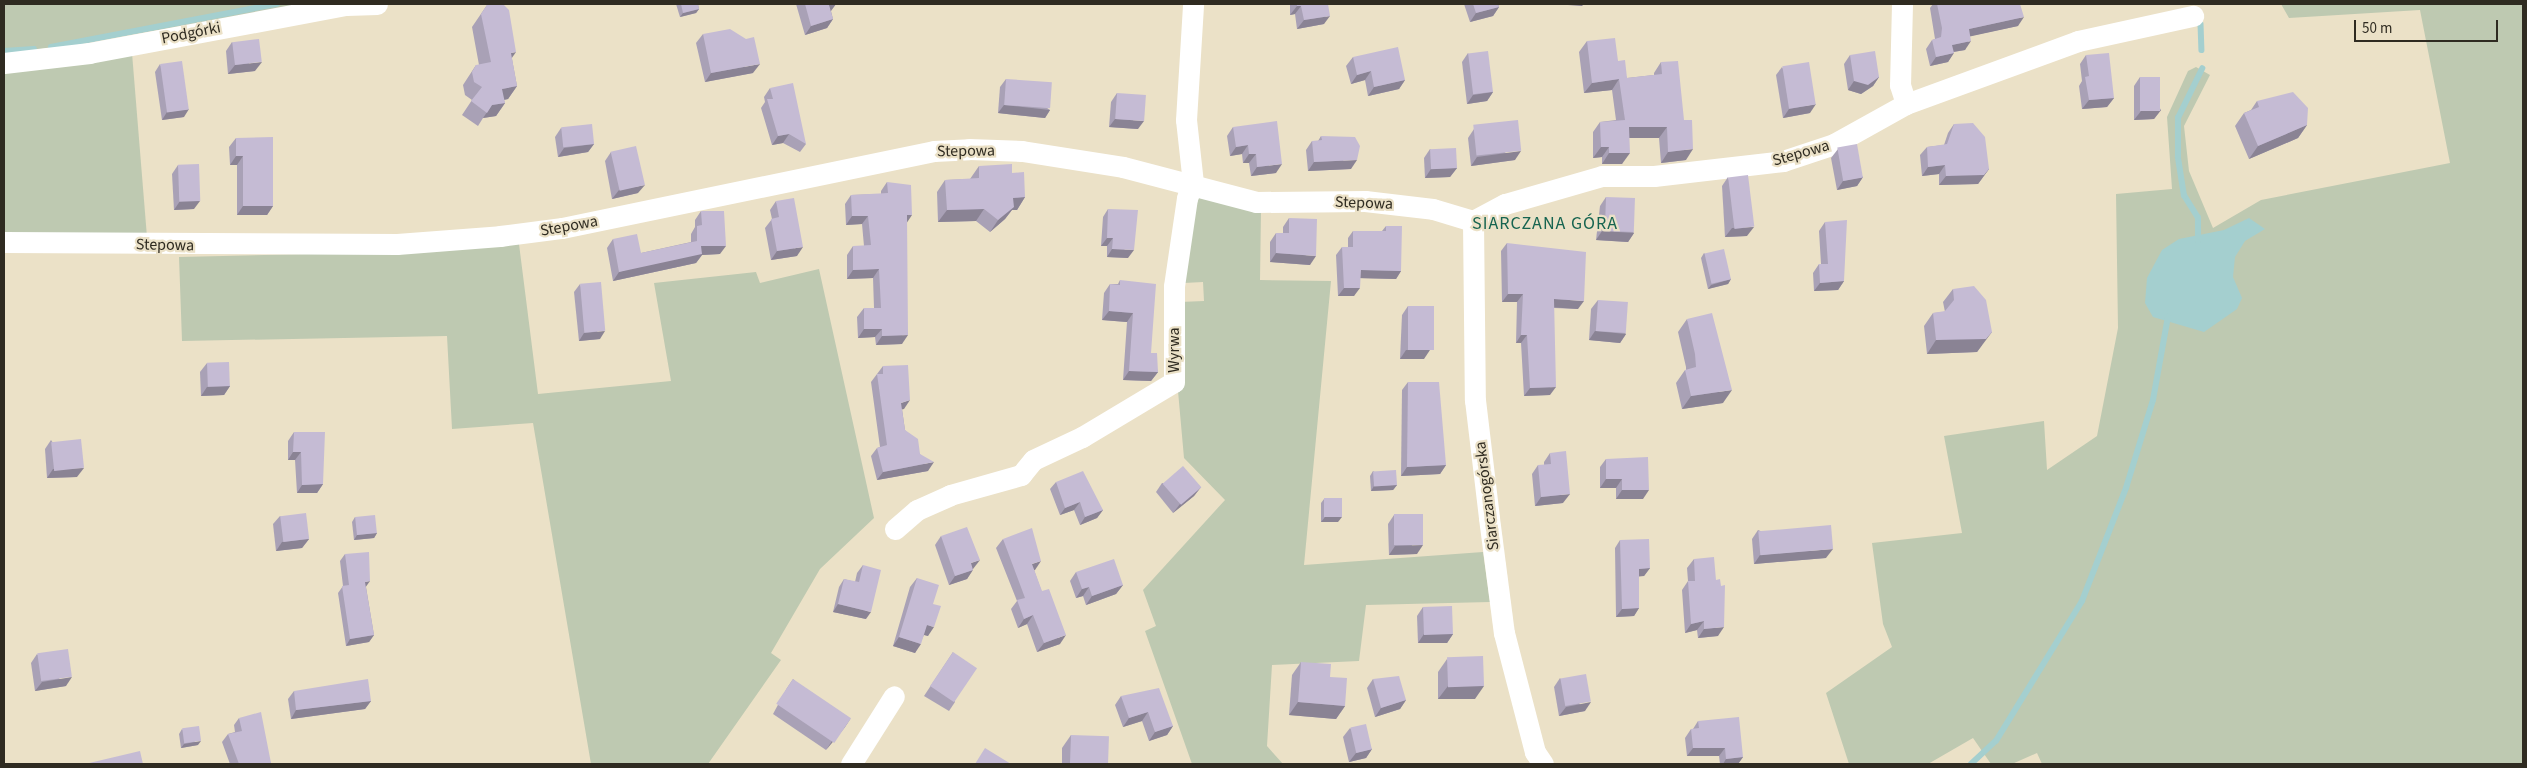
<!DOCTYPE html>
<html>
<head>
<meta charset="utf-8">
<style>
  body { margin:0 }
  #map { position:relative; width:2527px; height:768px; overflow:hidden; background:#ebe1c7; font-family:"Source Sans 3",sans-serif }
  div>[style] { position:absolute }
  .green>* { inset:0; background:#bec9b1 }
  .water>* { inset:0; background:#a4cfcf }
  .stream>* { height:5.5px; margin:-2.75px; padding:0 2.75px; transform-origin:2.75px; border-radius:2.75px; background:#a4cfcf }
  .street>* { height:21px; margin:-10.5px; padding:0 10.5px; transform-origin:10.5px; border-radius:10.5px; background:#fff }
  .wall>* { inset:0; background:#a9a1b6 }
  .shaded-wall>* { inset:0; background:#8a8394 }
  .building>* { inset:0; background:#c5bbd4; transform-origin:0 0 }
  span { translate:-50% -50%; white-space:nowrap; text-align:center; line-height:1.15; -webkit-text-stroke:4.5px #ebe1c7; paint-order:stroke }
  .street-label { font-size:16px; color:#2f2b21 }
  .neighbourhood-label { font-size:18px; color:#166450; letter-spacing:1px }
  .frame { position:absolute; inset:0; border:5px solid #2f2b21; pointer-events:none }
  .scale { position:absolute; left:2354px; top:20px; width:144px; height:22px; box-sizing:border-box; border:2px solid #2f2b21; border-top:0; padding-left:6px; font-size:15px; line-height:18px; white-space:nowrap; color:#2f2b21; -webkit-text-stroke:4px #ebe1c7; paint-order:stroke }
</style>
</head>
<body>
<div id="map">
  <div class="green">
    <div style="clip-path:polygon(4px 4px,320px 4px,4px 55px)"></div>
    <div style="clip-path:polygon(2281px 4px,2523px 4px,2523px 764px,2042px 764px,2037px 753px,2012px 764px,1991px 764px,1973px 738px,1928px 764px,1849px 764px,1826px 693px,1892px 647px,1883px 624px,1872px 543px,1962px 533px,1944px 436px,2044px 421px,2047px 470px,2097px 436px,2118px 328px,2116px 194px,2172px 189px,2167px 117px,2188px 71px,2196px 67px,2210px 75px,2184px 126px,2189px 171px,2213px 228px,2261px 200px,2450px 163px,2420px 10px,2289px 18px)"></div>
    <div style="clip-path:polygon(132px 53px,147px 237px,4px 235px,4px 70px)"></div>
    <div style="clip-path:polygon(1195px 193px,1261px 211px,1260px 280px,1331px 281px,1304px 565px,1483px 552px,1490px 602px,1366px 605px,1359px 661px,1272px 665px,1267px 746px,1283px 764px,1192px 764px,1145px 631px,1156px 626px,1143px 590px,1225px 500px,1184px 458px,1178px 391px,1180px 302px,1204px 301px,1203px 282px,1184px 283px)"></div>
    <div style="clip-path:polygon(519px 244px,538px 394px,671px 381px,654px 283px,756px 272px,760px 283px,819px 269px,874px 518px,820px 569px,771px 653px,781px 660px,708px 764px,591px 764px,533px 423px,452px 429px,447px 336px,182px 341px,179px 257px,438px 251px)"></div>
  </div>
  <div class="water">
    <div style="clip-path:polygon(2249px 218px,2265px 229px,2245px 241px,2235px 257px,2233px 277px,2242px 298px,2237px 309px,2204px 332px,2153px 317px,2145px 303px,2147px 278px,2162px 250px,2179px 239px,2224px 230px)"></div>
  </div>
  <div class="stream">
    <div style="left:2201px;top:24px;width:26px;rotate:88deg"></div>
    <div style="left:51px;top:47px;width:230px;rotate:-10.8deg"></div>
    <div style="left:4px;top:51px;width:30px;rotate:-4deg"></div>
    <div style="left:2198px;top:241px;width:23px;rotate:-90deg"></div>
    <div style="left:2198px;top:218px;width:26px;rotate:-122deg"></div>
    <div style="left:2184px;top:196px;width:39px;rotate:-99deg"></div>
    <div style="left:2178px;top:157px;width:39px;rotate:-90deg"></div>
    <div style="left:2178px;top:118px;width:55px;rotate:-63.9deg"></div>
    <div style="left:1971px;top:764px;width:34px;rotate:-43deg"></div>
    <div style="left:1996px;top:741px;width:164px;rotate:-58.4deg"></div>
    <div style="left:2082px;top:601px;width:121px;rotate:-68.7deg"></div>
    <div style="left:2126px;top:488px;width:92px;rotate:-72.9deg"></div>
    <div style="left:2153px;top:400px;width:84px;rotate:-79.8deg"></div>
  </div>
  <div class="street">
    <div style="left:1902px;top:4px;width:81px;rotate:91.4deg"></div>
    <div style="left:1900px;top:85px;width:20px;rotate:72deg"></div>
    <div style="left:4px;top:63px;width:86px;rotate:-6.7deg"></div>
    <div style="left:89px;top:53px;width:261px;rotate:-10.6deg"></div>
    <div style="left:346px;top:5px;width:31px;rotate:-2deg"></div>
    <div style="left:1473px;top:221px;width:179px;rotate:89.4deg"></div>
    <div style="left:1475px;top:400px;width:119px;rotate:83.2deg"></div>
    <div style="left:1489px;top:518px;width:116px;rotate:82.6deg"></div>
    <div style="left:1504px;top:633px;width:123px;rotate:75.4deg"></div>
    <div style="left:1535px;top:752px;width:14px;rotate:56deg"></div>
    <div style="left:4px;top:242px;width:393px;rotate:0.3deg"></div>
    <div style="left:397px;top:244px;width:103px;rotate:-4.4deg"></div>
    <div style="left:500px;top:236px;width:63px;rotate:-7.4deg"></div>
    <div style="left:562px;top:228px;width:380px;rotate:-11.7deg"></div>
    <div style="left:934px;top:151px;width:35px;rotate:-3deg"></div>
    <div style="left:969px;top:149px;width:53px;rotate:2.2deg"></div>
    <div style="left:1022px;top:151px;width:102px;rotate:9deg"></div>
    <div style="left:1123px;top:167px;width:138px;rotate:14.7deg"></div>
    <div style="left:1256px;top:202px;width:109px;rotate:-0.5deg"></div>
    <div style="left:1365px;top:201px;width:68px;rotate:6.7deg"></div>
    <div style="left:1433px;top:209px;width:42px;rotate:16.7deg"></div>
    <div style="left:1473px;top:221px;width:36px;rotate:-28deg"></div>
    <div style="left:1505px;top:204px;width:101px;rotate:-16.1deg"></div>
    <div style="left:1602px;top:176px;width:52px"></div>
    <div style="left:1654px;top:176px;width:130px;rotate:-6.6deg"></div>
    <div style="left:1783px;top:161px;width:54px;rotate:-18.4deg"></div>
    <div style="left:1834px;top:144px;width:82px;rotate:-29.1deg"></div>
    <div style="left:1906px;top:104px;width:183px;rotate:-20.1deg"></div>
    <div style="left:2078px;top:41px;width:118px;rotate:-12.3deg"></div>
    <div style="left:895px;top:529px;width:29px;rotate:-41deg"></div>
    <div style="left:917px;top:510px;width:36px;rotate:-24deg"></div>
    <div style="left:950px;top:495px;width:74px;rotate:-15.7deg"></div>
    <div style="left:1021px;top:475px;width:19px;rotate:-51deg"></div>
    <div style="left:1033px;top:460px;width:54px;rotate:-25.1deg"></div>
    <div style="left:1082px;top:437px;width:107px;rotate:-30.9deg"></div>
    <div style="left:1174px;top:382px;width:96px;rotate:-90deg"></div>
    <div style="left:1174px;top:286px;width:89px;rotate:-81.6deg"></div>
    <div style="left:1187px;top:198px;width:16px;rotate:-68deg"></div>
    <div style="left:1193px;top:183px;width:63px;rotate:-96.3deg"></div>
    <div style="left:1186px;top:120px;width:116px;rotate:-86.5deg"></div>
    <div style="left:851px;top:764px;width:80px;rotate:-57.7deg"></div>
  </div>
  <div class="wall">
    <div style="clip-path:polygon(676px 4px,698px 4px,699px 9px,696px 13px,680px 17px)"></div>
    <div style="clip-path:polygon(796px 4px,836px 4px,831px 11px,833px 19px,827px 28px,805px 35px)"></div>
    <div style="clip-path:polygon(1290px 4px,1328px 4px,1324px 24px,1297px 29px,1295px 14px,1290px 15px)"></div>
    <div style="clip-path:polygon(1464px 4px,1498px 4px,1499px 7px,1493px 16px,1470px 22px)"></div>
    <div style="clip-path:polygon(1933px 4px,2020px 4px,2018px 26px,1970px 36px,1965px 50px,1954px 52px,1948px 62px,1930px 66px,1926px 49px,1932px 40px,1935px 39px,1930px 8px)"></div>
    <div style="clip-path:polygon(487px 5px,512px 59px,517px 86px,508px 99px,504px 100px,505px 103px,496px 116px,483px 118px,478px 126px,462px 115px,472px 100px,465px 95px,463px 85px,476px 65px,479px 65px,472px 27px)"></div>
    <div style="clip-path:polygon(703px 34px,753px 73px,705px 82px,696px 43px)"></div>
    <div style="clip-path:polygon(1587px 41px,1618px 61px,1627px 78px,1654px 75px,1654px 73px,1661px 62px,1686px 160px,1661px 163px,1659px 138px,1629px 138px,1622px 164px,1602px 164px,1602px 157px,1593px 158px,1593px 132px,1600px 122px,1616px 120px,1612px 90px,1584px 93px,1579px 52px)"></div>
    <div style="clip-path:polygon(232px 42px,255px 71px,228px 74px,226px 51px)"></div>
    <div style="clip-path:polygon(1468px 53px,1493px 92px,1487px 101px,1467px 104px,1462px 62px)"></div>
    <div style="clip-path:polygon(1850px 55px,1879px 77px,1873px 86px,1861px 94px,1848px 90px,1844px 64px)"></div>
    <div style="clip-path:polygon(2086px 55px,2114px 98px,2107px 107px,2082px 109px,2079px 86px,2082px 81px,2080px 64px)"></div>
    <div style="clip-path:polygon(1353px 57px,1405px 80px,1399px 89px,1368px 96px,1365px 80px,1351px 84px,1346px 66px)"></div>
    <div style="clip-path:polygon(160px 64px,184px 117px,162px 120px,155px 72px)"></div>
    <div style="clip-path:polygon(1782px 67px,1810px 113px,1783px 118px,1776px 75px)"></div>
    <div style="clip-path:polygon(2140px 77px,2161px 110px,2154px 119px,2134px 120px,2134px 86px)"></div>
    <div style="clip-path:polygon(1006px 79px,1050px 110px,1045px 118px,998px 113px,1000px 87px)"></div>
    <div style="clip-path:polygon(770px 88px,806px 144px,800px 152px,783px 143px,772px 145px,761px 108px,765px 102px,764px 97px)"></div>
    <div style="clip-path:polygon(1117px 93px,1138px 129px,1109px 127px,1111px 102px)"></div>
    <div style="clip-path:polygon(2257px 101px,2307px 125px,2298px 138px,2249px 159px,2235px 126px,2244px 113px,2251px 110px)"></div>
    <div style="clip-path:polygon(1954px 124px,1989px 169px,1978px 184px,1939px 185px,1939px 174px,1922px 176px,1920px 155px,1927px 147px,1944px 145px,1948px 133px)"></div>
    <div style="clip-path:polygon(1233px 127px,1276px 173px,1251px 176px,1249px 163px,1243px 163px,1242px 154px,1230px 156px,1227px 136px)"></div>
    <div style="clip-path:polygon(561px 128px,594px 144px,588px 152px,558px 157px,555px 137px)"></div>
    <div style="clip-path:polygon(1474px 129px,1515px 160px,1471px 166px,1468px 138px)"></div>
    <div style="clip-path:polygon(1321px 136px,1351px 169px,1308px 171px,1306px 150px,1312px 141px,1318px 141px)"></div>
    <div style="clip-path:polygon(236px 138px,273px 206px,267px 215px,237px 215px,237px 165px,230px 165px,229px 147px)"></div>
    <div style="clip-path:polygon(1430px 149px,1457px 168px,1450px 177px,1425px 178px,1424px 158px)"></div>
    <div style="clip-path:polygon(1838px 149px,1863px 177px,1857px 186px,1837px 190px,1831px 158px)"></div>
    <div style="clip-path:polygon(611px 152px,638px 193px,612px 199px,605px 161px)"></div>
    <div style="clip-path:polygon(178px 165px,194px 209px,174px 210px,172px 174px)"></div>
    <div style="clip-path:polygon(979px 166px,1012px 173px,1025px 197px,1017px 210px,1012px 210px,1005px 219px,990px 232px,976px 221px,938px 222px,937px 192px,945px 180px,970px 179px)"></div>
    <div style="clip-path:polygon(1728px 177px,1747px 236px,1725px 237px,1722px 186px)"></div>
    <div style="clip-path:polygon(887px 182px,907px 222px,902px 344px,876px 345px,875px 337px,858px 338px,857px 317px,864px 308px,874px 308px,873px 278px,847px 279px,847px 255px,853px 246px,864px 246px,862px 224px,846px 225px,845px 204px,851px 195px,881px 194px,881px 191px)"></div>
    <div style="clip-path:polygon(1606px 197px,1634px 233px,1628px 242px,1596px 240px,1600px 206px)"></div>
    <div style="clip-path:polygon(776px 201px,797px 256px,771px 260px,765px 228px,772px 219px,770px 210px)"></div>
    <div style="clip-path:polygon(1108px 209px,1128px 258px,1107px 257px,1107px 246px,1101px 246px,1103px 217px)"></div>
    <div style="clip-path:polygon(701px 211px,720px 254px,702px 255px,696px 263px,613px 281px,607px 248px,613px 239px,641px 253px,691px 242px,691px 234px,695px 227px,695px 220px)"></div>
    <div style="clip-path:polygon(1289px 218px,1310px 265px,1270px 262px,1270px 242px,1276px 233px,1283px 233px,1283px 227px)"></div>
    <div style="clip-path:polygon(1825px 222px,1844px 281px,1838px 290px,1814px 291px,1813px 273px,1819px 264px,1821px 264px,1819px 231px)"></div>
    <div style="clip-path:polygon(1386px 226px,1401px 271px,1396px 279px,1360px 278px,1354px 296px,1338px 296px,1336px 255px,1342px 247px,1348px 247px,1348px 238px,1353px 231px,1382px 231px)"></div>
    <div style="clip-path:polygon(1507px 243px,1578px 309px,1554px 308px,1550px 395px,1524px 396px,1521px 343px,1516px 343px,1517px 302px,1502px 302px,1501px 251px)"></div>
    <div style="clip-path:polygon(1704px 253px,1731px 279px,1728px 284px,1708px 289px,1701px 258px)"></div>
    <div style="clip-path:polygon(1120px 280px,1151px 353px,1158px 372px,1151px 381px,1123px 380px,1127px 322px,1102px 320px,1104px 293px,1110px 284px,1118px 284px)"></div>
    <div style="clip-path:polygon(580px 284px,600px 339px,579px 341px,574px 292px)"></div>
    <div style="clip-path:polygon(1953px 289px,1982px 345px,1977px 352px,1927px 354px,1924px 326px,1933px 313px,1945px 312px,1943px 302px)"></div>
    <div style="clip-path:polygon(1598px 300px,1626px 334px,1620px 343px,1589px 340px,1591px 309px)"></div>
    <div style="clip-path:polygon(1408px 306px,1424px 359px,1400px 359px,1402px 315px)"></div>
    <div style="clip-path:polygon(1687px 319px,1723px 403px,1682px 409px,1676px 383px,1685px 370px,1686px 370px,1686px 367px,1678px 332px)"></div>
    <div style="clip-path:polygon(207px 363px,230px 386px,224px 395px,201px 396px,200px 372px)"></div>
    <div style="clip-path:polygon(883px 366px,904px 409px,902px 409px,905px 430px,920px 454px,928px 471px,877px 480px,871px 456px,877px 448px,880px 447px,871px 382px)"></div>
    <div style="clip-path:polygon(1408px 382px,1446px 465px,1440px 474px,1401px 476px,1402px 390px)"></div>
    <div style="clip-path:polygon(294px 432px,323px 484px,317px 493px,297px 493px,295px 460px,288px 460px,288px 441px)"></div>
    <div style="clip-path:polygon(51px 440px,77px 477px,47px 478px,45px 449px)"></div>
    <div style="clip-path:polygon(1550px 453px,1563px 503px,1535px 506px,1532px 474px,1538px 465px,1544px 465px,1544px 462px)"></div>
    <div style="clip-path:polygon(1606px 459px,1643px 499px,1616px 499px,1616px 488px,1600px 488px,1600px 467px)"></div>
    <div style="clip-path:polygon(1373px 471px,1397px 485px,1393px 490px,1371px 491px,1370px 476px)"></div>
    <div style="clip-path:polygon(1056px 482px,1103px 510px,1097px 518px,1080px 525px,1074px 510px,1060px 515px,1050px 489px)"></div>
    <div style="clip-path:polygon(1162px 483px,1201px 487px,1194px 496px,1173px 513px,1156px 492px)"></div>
    <div style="clip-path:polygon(1324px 499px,1338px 522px,1321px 522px,1321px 503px)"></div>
    <div style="clip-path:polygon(1394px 515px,1417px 554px,1389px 555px,1388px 524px)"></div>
    <div style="clip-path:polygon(280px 516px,309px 539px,302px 548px,276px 551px,273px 524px)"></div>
    <div style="clip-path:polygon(355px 517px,377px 533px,374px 538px,354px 540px,352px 522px)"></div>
    <div style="clip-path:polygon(1758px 530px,1826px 558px,1754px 564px,1752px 539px)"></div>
    <div style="clip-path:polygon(941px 536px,973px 569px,967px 579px,949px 585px,935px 545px)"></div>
    <div style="clip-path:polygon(1003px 539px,1035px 570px,1034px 570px,1060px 644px,1037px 652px,1027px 624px,1018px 628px,1011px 609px,1017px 601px,996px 548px)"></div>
    <div style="clip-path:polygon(1620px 540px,1650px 568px,1644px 576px,1639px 576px,1639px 608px,1634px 616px,1616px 617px,1615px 548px)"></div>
    <div style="clip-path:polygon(345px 554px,366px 587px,374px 635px,369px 642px,346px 646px,338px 593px,343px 586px,340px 561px)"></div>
    <div style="clip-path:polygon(1694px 559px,1718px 636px,1698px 638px,1697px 630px,1685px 633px,1682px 590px,1688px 581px,1687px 568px)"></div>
    <div style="clip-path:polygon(863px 565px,866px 619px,833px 612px,839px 587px,844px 579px,855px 582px,857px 573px)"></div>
    <div style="clip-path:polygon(1076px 572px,1123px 585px,1116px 594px,1086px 605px,1083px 596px,1076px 598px,1070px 581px)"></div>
    <div style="clip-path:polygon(917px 578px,933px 604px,928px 636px,924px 635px,915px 653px,893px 646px,910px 587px)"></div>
    <div style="clip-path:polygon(1423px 607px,1453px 634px,1447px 643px,1418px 643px,1417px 616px)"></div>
    <div style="clip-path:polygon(953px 652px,955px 702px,949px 711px,924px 696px)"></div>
    <div style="clip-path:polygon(37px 654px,66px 686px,35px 691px,31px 663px)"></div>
    <div style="clip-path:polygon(1447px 659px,1475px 699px,1438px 699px,1438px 672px)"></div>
    <div style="clip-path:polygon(1301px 662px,1345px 706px,1336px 719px,1289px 715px,1292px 675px)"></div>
    <div style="clip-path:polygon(1560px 678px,1585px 711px,1559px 716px,1554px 687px)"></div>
    <div style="clip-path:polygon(793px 679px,845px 727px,826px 750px,773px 714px,787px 688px)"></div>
    <div style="clip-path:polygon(1373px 679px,1406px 700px,1400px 709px,1375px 717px,1367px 688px)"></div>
    <div style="clip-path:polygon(294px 691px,371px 701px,365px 709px,291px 719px,288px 699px)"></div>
    <div style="clip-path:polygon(1121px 696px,1173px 726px,1167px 735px,1149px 741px,1142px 721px,1123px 727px,1115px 705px)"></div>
    <div style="clip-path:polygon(239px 718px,271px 763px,270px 764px,230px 764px,222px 742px,228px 734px,235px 732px,234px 725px)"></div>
    <div style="clip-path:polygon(1698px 721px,1743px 757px,1738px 764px,1720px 764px,1719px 756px,1687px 756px,1685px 738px,1691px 729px,1693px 729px)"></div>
    <div style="clip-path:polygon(1350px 728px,1372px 749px,1366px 758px,1349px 762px,1343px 737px)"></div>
    <div style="clip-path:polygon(182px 729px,198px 745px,181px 748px,179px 734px)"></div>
    <div style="clip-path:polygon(1071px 735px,1109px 764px,1062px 764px,1062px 748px)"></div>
  </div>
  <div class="shaded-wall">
    <div style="clip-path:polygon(836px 4px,830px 12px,829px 5px)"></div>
    <div style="clip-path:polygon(1568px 4px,1584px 4px,1582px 6px,1568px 5px)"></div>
    <div style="clip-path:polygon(1297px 6px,1301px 6px,1295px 14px,1290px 15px)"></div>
    <div style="clip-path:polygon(1499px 7px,1493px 16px,1470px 22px,1476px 13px)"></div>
    <div style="clip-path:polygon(699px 9px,696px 13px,680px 17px,683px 13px)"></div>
    <div style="clip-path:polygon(1330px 16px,1324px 24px,1297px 29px,1304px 20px)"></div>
    <div style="clip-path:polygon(2024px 17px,2018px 26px,1963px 38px,1969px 29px)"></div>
    <div style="clip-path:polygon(833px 19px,827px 28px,805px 35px,811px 26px)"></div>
    <div style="clip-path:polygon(1971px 41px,1965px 50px,1946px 53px,1952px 45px)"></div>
    <div style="clip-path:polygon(516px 52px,507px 65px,511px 53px)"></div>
    <div style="clip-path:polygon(1954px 53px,1948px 62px,1930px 66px,1936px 57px)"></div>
    <div style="clip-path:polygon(262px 62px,255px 71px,228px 74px,235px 65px)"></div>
    <div style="clip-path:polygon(760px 64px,753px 73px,705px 82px,711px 73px)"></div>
    <div style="clip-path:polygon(1371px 71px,1365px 80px,1351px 84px,1357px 75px)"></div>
    <div style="clip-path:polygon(1879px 77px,1873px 86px,1861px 94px,1848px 90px,1854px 81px)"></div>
    <div style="clip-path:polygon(1619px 79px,1612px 90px,1584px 93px,1592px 83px)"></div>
    <div style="clip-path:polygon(1405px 80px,1399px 89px,1368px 96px,1374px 87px)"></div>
    <div style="clip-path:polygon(517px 86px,508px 99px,493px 102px,502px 89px)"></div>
    <div style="clip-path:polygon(1493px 92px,1487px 101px,1467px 104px,1473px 95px)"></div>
    <div style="clip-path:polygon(2114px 98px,2107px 107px,2082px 109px,2089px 100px)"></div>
    <div style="clip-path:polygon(505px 103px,496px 116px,483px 118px,492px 105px)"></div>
    <div style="clip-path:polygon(1816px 104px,1810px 113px,1783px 118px,1789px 109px)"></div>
    <div style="clip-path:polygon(1004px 105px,1050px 110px,1045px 118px,998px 113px)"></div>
    <div style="clip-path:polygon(189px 109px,184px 117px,162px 120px,167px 112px)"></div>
    <div style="clip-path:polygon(2161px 110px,2154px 119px,2134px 120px,2141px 111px)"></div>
    <div style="clip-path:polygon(1115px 119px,1144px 121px,1138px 129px,1109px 127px)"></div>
    <div style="clip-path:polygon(2307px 125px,2298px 138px,2249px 159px,2258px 146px)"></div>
    <div style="clip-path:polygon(1629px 127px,1667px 127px,1659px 138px,1621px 138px)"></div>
    <div style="clip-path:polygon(789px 134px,783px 143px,772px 145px,778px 136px)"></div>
    <div style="clip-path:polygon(594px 144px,588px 152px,558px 157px,564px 148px)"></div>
    <div style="clip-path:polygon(1248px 145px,1242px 154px,1230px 156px,1236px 147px)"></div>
    <div style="clip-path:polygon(1601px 147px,1609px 147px,1602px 157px,1593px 158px)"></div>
    <div style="clip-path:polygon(1693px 149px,1686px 160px,1661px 163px,1668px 152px)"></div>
    <div style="clip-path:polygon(1521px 151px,1515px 160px,1471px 166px,1477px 157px)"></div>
    <div style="clip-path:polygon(1609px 153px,1630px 153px,1622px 164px,1602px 164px)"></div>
    <div style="clip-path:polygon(1249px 154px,1256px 154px,1249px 163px,1243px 163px)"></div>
    <div style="clip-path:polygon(236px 156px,243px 156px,237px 165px,230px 165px)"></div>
    <div style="clip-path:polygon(1357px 160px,1351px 169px,1308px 171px,1314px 162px)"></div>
    <div style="clip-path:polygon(1282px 164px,1276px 173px,1251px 176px,1257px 167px)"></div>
    <div style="clip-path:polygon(1945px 165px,1939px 174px,1922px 176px,1928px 167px)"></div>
    <div style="clip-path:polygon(1457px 168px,1450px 177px,1425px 178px,1431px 169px)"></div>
    <div style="clip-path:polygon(1989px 169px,1978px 184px,1939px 185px,1946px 176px)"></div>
    <div style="clip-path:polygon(1863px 177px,1857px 186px,1837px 190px,1843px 181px)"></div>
    <div style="clip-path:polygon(645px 185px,638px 193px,612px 199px,619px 190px)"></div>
    <div style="clip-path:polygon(1025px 197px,1017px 210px,1012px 210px,1005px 219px,990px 232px,1013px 198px)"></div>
    <div style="clip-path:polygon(180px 201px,200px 201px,194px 209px,174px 210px)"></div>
    <div style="clip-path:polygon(243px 206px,273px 206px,267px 215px,237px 215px)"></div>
    <div style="clip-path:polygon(984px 209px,976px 221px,938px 222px,947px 210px)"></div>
    <div style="clip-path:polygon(907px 215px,912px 215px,906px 224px)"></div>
    <div style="clip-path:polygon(852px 216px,868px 216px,862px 224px,846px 225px)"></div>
    <div style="clip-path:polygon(1754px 227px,1747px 236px,1725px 237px,1732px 228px)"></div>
    <div style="clip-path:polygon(1602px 231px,1634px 233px,1628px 242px,1596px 240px)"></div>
    <div style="clip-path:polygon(1107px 238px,1113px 238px,1107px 246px,1101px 246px)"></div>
    <div style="clip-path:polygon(701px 246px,726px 246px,720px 254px,702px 255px,696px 263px,613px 281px,619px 272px)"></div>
    <div style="clip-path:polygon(803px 247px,797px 256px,771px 260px,777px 251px)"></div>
    <div style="clip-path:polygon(1112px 249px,1134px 250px,1128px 258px,1107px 257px)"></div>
    <div style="clip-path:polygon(1276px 253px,1316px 256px,1310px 265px,1270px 262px)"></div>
    <div style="clip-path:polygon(879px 269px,873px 278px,847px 279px,853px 270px)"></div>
    <div style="clip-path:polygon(1361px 270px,1401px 271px,1396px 279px,1355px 278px)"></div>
    <div style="clip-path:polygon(1731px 279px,1728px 284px,1708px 289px,1711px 285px)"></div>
    <div style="clip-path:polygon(1844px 281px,1838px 290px,1814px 291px,1820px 283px)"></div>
    <div style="clip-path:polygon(1344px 288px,1360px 288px,1354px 296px,1338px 296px)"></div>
    <div style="clip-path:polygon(1508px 294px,1523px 294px,1517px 302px,1502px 302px)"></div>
    <div style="clip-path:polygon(1554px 299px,1584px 301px,1578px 309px,1548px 307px)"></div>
    <div style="clip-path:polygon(1109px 311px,1133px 313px,1127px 322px,1102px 320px)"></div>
    <div style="clip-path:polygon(864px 329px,882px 329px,875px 337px,858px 338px)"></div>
    <div style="clip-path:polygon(605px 331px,600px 339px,579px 341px,584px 333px)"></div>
    <div style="clip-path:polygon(1595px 331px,1626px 334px,1620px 343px,1589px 340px)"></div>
    <div style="clip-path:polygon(1992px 332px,1977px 352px,1927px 354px,1936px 340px)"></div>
    <div style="clip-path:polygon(908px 335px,902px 344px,876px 345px,882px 336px)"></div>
    <div style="clip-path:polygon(1521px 335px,1527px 335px,1521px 343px,1516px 343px)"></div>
    <div style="clip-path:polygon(1406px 350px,1430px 350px,1424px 359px,1400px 359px)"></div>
    <div style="clip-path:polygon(1129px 371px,1158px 372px,1151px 381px,1123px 380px)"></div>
    <div style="clip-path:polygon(230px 386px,224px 395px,201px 396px,207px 387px)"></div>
    <div style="clip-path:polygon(1556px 387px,1550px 395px,1524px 396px,1530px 388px)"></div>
    <div style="clip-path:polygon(1732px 390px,1723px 403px,1682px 409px,1691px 396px)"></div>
    <div style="clip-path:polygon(910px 400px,904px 409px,895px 411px,901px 403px)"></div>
    <div style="clip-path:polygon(293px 452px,301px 452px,295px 460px,288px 460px)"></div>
    <div style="clip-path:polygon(934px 462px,928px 471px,877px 480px,883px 472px)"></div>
    <div style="clip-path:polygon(1446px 465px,1440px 474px,1401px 476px,1407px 467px)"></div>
    <div style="clip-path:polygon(84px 468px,77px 477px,47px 478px,53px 469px)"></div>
    <div style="clip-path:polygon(1606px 479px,1622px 479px,1616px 488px,1600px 488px)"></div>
    <div style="clip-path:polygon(323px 484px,317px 493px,297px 493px,302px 485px)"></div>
    <div style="clip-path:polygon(1397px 485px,1393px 490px,1371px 491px,1374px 486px)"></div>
    <div style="clip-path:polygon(1201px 487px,1194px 496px,1173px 513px,1180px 504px)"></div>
    <div style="clip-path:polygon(1622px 490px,1649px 490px,1643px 499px,1616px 499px)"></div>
    <div style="clip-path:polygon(1570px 494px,1563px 503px,1535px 506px,1541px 497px)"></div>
    <div style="clip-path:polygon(1080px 502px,1074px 510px,1060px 515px,1065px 508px)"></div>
    <div style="clip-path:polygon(1103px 510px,1097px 518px,1080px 525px,1085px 517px)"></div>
    <div style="clip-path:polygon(1325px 517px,1342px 517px,1338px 522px,1321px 522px)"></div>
    <div style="clip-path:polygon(377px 533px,374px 538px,354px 540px,357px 535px)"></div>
    <div style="clip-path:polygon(309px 539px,302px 548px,276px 551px,282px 542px)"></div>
    <div style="clip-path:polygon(1423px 545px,1417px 554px,1389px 555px,1395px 546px)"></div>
    <div style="clip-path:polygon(1833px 549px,1826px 558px,1754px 564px,1760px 555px)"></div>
    <div style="clip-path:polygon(980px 560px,973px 569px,964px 572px,971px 563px)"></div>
    <div style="clip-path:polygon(1041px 561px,1035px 570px,1025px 573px,1032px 564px)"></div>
    <div style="clip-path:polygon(1650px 568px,1644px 576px,1634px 577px,1639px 569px)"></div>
    <div style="clip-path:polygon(973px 570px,967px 579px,949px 585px,955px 576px)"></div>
    <div style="clip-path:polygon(370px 581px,365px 588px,365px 582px)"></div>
    <div style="clip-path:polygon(1123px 585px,1116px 594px,1086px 605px,1092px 596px)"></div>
    <div style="clip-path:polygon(1089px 587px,1083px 596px,1076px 598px,1082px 589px)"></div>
    <div style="clip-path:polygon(838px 604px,871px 612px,866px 619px,833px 612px)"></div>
    <div style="clip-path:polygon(1639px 608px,1634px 616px,1616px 617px,1622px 609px)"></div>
    <div style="clip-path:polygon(1033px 615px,1027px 624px,1018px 628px,1024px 619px)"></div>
    <div style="clip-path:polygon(1704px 621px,1697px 630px,1685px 633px,1691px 624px)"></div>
    <div style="clip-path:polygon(927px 625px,934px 627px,928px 636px,921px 634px)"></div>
    <div style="clip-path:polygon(1724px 627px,1718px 636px,1698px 638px,1704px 629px)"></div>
    <div style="clip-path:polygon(1424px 634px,1453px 634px,1447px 643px,1418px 643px)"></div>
    <div style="clip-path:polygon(374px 635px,369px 642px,346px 646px,350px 639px)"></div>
    <div style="clip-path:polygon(1066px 635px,1060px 644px,1037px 652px,1044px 643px)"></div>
    <div style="clip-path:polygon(899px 637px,921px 644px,915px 653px,893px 646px)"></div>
    <div style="clip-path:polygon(72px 677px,66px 686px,35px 691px,42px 682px)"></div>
    <div style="clip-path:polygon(1448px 686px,1484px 686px,1475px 699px,1438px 699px)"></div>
    <div style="clip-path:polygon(1406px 700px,1400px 709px,1375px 717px,1381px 708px)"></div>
    <div style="clip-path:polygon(371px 701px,365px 709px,291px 719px,296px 710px)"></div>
    <div style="clip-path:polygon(1298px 702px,1345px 706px,1336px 719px,1289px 715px)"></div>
    <div style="clip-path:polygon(1591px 702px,1585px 711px,1559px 716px,1566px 707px)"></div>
    <div style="clip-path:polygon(1148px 712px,1142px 721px,1123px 727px,1129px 718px)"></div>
    <div style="clip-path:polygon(851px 718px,845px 727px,826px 750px,832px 741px)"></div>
    <div style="clip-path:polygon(1173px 726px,1167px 735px,1149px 741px,1155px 732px)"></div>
    <div style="clip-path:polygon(201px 741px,198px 745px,181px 748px,184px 744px)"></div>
    <div style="clip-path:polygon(1693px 748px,1725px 748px,1719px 756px,1687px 756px)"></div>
    <div style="clip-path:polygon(1372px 749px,1366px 758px,1349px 762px,1356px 753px)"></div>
    <div style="clip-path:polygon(1743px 757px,1738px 764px,1723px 764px,1726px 759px)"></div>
  </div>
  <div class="building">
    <div style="clip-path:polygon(493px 4px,503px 4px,509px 10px,516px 52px,511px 53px,517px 86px,502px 89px,505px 103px,492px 105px,487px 113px,471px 101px,482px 87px,474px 82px,472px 72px,476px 65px,491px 62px,481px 14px,487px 5px)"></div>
    <div style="clip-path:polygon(681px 4px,698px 4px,699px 9px,683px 13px)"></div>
    <div style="clip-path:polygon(805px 4px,835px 4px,829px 5px,833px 19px,811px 26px)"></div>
    <div style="clip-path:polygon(1297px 4px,1328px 4px,1330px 16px,1304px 20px,1301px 6px,1297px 6px)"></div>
    <div style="clip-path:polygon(1473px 4px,1498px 4px,1499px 7px,1476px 13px)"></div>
    <div style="clip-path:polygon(1937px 4px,2020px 4px,2024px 17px,1969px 29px,1971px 41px,1952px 45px,1954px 53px,1936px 57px,1932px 40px,1941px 37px,1942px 28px)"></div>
    <div style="clip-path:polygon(730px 29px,746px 39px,754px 37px,760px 64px,711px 73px,703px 34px)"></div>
    <div style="clip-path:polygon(1615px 38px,1618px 61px,1625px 60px,1627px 78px,1662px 74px,1661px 62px,1678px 61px,1684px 120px,1692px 120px,1693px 149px,1668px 152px,1667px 127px,1629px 127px,1630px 153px,1609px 153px,1609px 147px,1601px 147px,1600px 122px,1625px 120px,1619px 79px,1592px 83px,1587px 41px)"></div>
    <div style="left:259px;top:39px;width:23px;height:27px;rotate:83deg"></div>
    <div style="clip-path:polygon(1398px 47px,1405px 80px,1374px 87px,1371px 71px,1357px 75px,1353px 57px)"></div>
    <div style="left:1488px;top:51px;width:41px;height:20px;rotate:83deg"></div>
    <div style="clip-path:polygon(1875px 51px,1879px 77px,1868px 85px,1854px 81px,1850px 55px)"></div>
    <div style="clip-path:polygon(2109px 53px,2114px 98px,2089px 100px,2085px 77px,2089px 76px,2086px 55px)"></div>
    <div style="left:182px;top:61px;width:49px;height:22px;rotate:82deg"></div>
    <div style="left:1809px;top:62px;width:43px;height:27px;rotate:81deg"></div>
    <div style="left:2140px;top:77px;width:20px;height:34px"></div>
    <div style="left:1006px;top:79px;width:46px;height:26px;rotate:4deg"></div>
    <div style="clip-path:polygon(793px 83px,806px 144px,789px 134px,778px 136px,767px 99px,773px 99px,770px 88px)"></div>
    <div style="clip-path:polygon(2293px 92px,2308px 108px,2307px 125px,2258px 146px,2244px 113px,2259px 107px,2257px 101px)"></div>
    <div style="left:1117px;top:93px;width:29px;height:26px;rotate:4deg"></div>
    <div style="left:1518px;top:120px;width:31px;height:45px;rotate:84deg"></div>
    <div style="clip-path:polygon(1277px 121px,1282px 164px,1257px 167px,1256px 154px,1249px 154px,1248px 145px,1236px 147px,1233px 127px)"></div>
    <div style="clip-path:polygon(1973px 123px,1985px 137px,1989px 169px,1984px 175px,1946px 176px,1945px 165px,1928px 167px,1927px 147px,1947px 144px,1954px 124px)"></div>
    <div style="left:592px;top:124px;width:20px;height:31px;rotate:84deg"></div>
    <div style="clip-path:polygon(1321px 136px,1355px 137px,1360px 146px,1357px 160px,1314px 162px,1312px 141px,1322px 140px)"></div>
    <div style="clip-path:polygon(273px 137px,273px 206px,243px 206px,243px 156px,236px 156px,236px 138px)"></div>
    <div style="left:1857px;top:144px;width:34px;height:20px;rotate:80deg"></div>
    <div style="left:636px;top:146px;width:40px;height:26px;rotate:77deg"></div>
    <div style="left:1456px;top:148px;width:20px;height:26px;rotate:87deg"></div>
    <div style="left:199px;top:164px;width:37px;height:21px;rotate:88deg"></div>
    <div style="clip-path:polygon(1012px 164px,1012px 173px,1024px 172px,1025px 197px,1013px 198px,1014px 207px,998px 220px,984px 209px,947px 210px,945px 180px,979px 178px,979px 166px)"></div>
    <div style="left:1748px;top:175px;width:52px;height:20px;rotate:83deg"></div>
    <div style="clip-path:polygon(887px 182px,911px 185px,912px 215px,907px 215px,908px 335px,882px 336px,882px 329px,864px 329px,864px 308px,881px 308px,879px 269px,853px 270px,853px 246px,871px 245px,868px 216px,852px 216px,851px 195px,888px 193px)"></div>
    <div style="left:1606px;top:197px;width:29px;height:34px;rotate:2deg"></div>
    <div style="clip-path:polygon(794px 198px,803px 247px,777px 251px,771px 219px,779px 217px,776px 201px)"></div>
    <div style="clip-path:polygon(1108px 209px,1138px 210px,1134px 250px,1112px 249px,1113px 238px,1107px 238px)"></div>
    <div style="clip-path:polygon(701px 211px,724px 211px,726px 246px,701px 246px,702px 254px,619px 272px,613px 239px,637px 234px,641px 253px,697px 241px,697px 226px,702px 225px)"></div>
    <div style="clip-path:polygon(1289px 218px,1317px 219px,1316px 256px,1276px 253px,1276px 233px,1289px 233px)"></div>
    <div style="clip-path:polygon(1847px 220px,1844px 281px,1820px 283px,1819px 264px,1828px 264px,1825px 222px)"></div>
    <div style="clip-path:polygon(1386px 226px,1402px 226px,1401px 271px,1361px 270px,1360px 288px,1344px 288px,1342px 247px,1353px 247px,1353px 231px,1386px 231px)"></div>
    <div style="clip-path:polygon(1507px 243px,1586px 252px,1584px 301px,1554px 299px,1556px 387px,1530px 388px,1527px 335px,1521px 335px,1523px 294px,1508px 294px)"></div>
    <div style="left:1724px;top:249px;width:31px;height:20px;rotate:77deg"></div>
    <div style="clip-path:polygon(1120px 280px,1156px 284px,1151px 353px,1157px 353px,1158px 372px,1129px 371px,1133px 313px,1109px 311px,1110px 284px,1120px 285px)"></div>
    <div style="left:601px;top:282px;width:49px;height:21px;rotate:85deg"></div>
    <div style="clip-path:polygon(1974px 286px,1986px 300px,1992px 332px,1986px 339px,1936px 340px,1933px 313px,1945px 311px,1954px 300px,1953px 289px)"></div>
    <div style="left:1598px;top:300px;width:30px;height:31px;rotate:4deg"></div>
    <div style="left:1408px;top:306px;width:26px;height:44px"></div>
    <div style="clip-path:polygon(1712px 313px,1732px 390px,1691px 396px,1685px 370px,1696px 367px,1695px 354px,1687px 319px)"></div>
    <div style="left:229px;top:362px;width:24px;height:22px;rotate:88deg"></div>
    <div style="clip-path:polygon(908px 365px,910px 400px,901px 403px,905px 430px,918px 439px,920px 454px,934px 462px,883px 472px,877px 448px,887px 445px,877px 374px,883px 374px,883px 366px)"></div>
    <div style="clip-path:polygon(1408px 382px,1439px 382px,1446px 465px,1407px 467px)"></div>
    <div style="clip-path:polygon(294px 432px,325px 432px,323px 484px,302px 485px,301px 452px,293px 452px)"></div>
    <div style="left:81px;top:439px;width:29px;height:30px;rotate:84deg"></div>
    <div style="clip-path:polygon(1566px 451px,1570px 494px,1541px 497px,1538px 465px,1551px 464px,1550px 453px)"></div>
    <div style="clip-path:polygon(1648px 457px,1649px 490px,1622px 490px,1622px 479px,1606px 479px,1606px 459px)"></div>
    <div style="left:1183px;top:466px;width:28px;height:27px;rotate:49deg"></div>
    <div style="left:1396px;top:470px;width:15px;height:23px;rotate:86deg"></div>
    <div style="clip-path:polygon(1083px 471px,1103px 510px,1085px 517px,1080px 502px,1065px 508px,1056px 482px)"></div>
    <div style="left:1342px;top:498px;width:19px;height:18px;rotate:90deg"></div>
    <div style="left:306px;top:513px;width:26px;height:26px;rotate:83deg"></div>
    <div style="left:1423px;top:514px;width:31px;height:29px;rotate:90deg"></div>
    <div style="left:375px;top:515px;width:18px;height:20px;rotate:84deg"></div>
    <div style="left:1831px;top:525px;width:24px;height:73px;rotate:85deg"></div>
    <div style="clip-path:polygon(967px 527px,980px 560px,971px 563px,973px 570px,955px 576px,941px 536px)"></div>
    <div style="clip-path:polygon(1032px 528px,1041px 561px,1032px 564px,1042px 591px,1049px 589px,1066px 635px,1044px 643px,1033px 615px,1024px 619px,1017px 600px,1025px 598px,1003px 539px)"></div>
    <div style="clip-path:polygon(1649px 539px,1650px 568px,1639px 569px,1639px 608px,1622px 609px,1620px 540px)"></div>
    <div style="clip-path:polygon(369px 552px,370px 581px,365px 582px,374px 635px,350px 639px,342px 586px,349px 585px,345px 554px)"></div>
    <div style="clip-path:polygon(1714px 557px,1716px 580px,1720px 579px,1721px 586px,1725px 585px,1724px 627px,1704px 629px,1704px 621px,1691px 624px,1688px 581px,1695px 581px,1694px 559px)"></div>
    <div style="clip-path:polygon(1114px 559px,1123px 585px,1092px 596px,1089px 587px,1082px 589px,1076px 572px)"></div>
    <div style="clip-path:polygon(863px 565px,881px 570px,871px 612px,838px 604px,844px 579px,859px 582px)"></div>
    <div style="clip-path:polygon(917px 578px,939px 585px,933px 604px,941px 606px,934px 627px,927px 625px,921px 644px,899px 637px)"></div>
    <div style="left:1452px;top:606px;width:28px;height:29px;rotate:88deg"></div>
    <div style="left:68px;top:649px;width:28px;height:31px;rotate:82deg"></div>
    <div style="left:953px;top:652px;width:29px;height:41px;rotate:34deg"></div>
    <div style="left:1483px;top:656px;width:30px;height:36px;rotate:88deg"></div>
    <div style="clip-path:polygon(1301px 662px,1331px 664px,1330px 677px,1347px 678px,1345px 706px,1298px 702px)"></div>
    <div style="left:1586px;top:674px;width:28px;height:26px;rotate:80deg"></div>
    <div style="clip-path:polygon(1399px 676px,1406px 700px,1381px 708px,1373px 679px)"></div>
    <div style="clip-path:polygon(368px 679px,371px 701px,296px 710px,294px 691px)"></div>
    <div style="left:793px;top:679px;width:70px;height:30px;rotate:34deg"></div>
    <div style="clip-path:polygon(1159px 688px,1173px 726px,1155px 732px,1148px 712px,1129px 718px,1121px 696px)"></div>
    <div style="clip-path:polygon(261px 712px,271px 763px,267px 764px,239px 764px,228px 734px,242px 731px,239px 718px)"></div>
    <div style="clip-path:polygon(1739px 717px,1743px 757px,1726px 759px,1725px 748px,1693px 748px,1691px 729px,1699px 728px,1698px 721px)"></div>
    <div style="left:1366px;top:724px;width:26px;height:16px;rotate:77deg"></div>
    <div style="left:199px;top:726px;width:15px;height:17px;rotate:82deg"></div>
    <div style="left:1071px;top:735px;width:38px;height:29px;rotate:2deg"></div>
    <div style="clip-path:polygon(985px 748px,1011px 764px,975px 764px)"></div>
    <div style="clip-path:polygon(140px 751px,143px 764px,85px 764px)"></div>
  </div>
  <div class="street-label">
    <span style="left:191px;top:33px;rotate:-11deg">Podgórki</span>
    <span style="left:966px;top:151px;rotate:-1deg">Stepowa</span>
    <span style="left:1801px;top:153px;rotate:-16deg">Stepowa</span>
    <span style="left:1364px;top:203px;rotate:2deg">Stepowa</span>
    <span style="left:569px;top:226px;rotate:-10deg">Stepowa</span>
    <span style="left:165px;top:245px;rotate:1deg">Stepowa</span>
    <span style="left:1174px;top:350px;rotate:-90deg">Wyrwa</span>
    <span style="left:1487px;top:496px;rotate:-97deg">Siarczanogórska</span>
  </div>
  <div class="neighbourhood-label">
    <span style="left:1545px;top:224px">SIARCZANA GÓRA</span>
  </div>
  <div class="frame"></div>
  <div class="scale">50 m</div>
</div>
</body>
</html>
